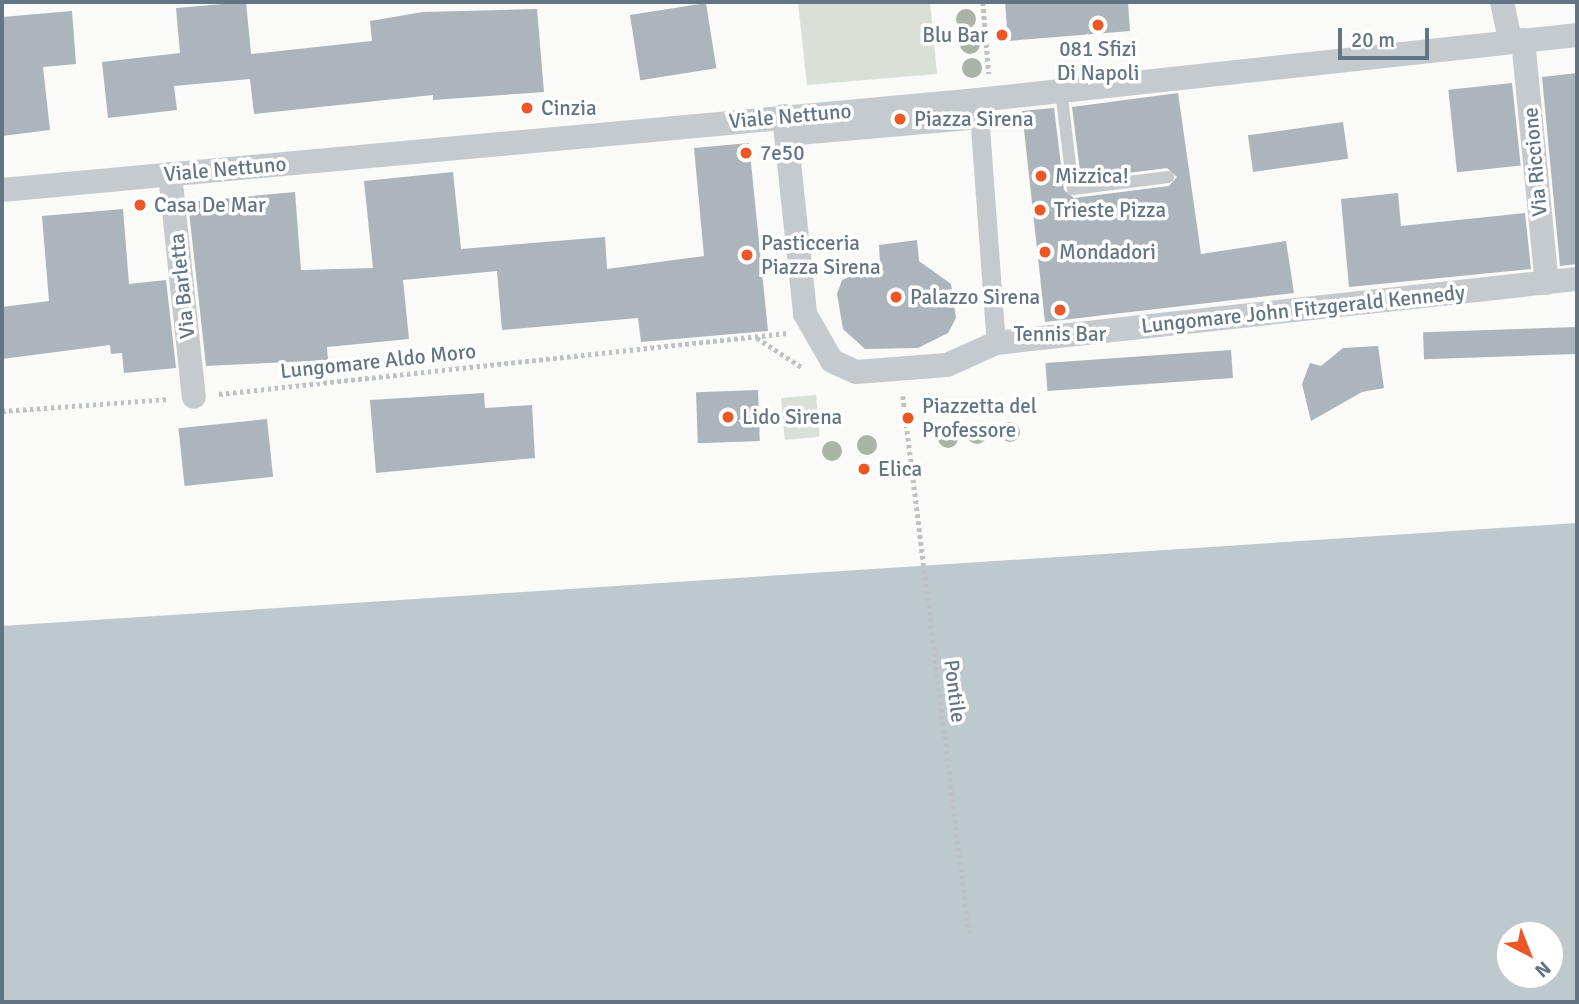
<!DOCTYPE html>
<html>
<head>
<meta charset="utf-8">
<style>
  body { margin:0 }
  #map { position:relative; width:1579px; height:1004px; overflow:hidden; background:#fafaf8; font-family:Signika,sans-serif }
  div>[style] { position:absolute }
  .green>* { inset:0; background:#dae0d7; transform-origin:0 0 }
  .water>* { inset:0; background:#bec9ce }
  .building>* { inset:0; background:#abb5bb; transform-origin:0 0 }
  .path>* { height:4.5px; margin-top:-2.25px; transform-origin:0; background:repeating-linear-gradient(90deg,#bfc2c5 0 3.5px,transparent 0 7px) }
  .service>* { height:12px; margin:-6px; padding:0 6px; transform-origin:6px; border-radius:6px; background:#c5cace }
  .pedestrian>* { height:19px; margin:-9.5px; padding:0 9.5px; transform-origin:9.5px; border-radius:9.5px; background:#c5cace }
  .minor>* { height:24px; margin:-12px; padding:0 12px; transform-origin:12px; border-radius:12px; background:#c5cace }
  .trees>* { width:20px; height:20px; margin:-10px; border-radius:50%; background:#a9b4a6 }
  .dots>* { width:19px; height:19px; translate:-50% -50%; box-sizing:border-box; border:4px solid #fff; border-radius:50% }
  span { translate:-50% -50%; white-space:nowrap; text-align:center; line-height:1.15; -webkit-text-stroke:7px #fff; paint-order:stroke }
  .poi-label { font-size:21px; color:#637584 }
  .right { translate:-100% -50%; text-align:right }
  .left { translate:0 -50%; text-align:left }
  .street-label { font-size:21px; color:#637584 }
  .frame { position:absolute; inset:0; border:4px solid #637584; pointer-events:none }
  .north { position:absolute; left:1495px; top:920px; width:70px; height:70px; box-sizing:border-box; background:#fff; border:2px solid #c1c8ce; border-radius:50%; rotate:138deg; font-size:19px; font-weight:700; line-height:28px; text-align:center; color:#637584 }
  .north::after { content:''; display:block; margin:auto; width:24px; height:32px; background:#ed5625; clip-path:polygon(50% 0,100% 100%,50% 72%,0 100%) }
  .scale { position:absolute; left:1338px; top:28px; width:91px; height:32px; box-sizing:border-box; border:4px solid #637584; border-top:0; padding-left:9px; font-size:21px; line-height:24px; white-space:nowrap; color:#637584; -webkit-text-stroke:5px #fff; paint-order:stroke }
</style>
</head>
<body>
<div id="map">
  <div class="green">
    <div style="clip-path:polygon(798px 2px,930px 2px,937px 74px,807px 85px)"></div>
    <div style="left:816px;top:395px;width:42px;height:35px;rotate:85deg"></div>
  </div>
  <div class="water">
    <div style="clip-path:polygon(evenodd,1577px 523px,1577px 1002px,2px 1002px,2px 626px,1577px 523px,1509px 934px,1551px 934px,1551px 976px,1509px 976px,1509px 934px)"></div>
  </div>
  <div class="building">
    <div style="clip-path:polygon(246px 2px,251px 54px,372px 41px,370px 21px,423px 12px,537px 9px,544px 92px,433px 100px,433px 95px,254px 114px,250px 79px,174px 86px,177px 110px,108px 118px,102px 62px,180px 53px,176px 8px)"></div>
    <div style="clip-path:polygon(1005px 2px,1128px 2px,1130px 31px,1008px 41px)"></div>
    <div style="left:706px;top:3px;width:66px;height:77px;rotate:81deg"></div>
    <div style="clip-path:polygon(72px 11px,76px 64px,43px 67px,50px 130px,2px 136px,2px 17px)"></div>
    <div style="clip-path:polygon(1577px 73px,1577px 264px,1560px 266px,1542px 77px)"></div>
    <div style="left:1512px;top:83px;width:83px;height:64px;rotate:84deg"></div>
    <div style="clip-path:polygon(1178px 93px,1201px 254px,1286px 241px,1294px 293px,1045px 322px,1022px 111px,1054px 108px,1064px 190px,1074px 198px,1169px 186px,1177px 177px,1167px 168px,1081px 179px,1072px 107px)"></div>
    <div style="left:1343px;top:122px;width:37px;height:96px;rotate:82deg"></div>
    <div style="clip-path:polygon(749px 143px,768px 331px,641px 342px,638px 318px,502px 330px,497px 271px,403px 280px,409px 339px,327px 347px,328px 360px,206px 366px,188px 202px,295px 192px,301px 270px,373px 268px,364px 181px,453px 172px,461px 249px,605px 237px,607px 269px,704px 256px,694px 148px)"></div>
    <div style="clip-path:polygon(1398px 193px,1401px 226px,1525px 213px,1531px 269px,1349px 287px,1341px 199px)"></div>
    <div style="clip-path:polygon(123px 209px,129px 284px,166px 280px,176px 368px,124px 373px,122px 353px,111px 354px,110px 345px,2px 359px,2px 307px,49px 301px,42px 216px)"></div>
    <div style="clip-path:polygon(917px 240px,919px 261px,951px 284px,956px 318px,948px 333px,918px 348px,865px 349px,843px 329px,837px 294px,842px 280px,880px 264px,879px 245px)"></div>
    <div style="left:1576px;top:327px;width:27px;height:153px;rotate:88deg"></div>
    <div style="clip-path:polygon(1378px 346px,1384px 388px,1362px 392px,1311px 421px,1302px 384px,1310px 363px,1321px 366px,1343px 348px)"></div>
    <div style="left:1231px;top:350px;width:28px;height:186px;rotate:86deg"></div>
    <div style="left:758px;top:390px;width:51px;height:62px;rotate:88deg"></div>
    <div style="clip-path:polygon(484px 393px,485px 408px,532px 405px,535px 458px,376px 473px,370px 400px)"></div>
    <div style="left:267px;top:419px;width:58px;height:89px;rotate:84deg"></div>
  </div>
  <div class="path">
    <div style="left:983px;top:2px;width:72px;rotate:85.2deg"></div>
    <div style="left:757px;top:338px;width:55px;rotate:33.1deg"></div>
    <div style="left:219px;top:394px;width:571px;rotate:-6.13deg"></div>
    <div style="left:903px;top:396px;width:541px;rotate:82.99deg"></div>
    <div style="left:2px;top:411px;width:166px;rotate:-4.1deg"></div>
  </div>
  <div class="service">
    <div style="left:1061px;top:90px;width:100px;rotate:83.1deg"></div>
    <div style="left:1073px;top:189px;width:96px;rotate:-7.2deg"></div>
  </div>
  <div class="pedestrian">
    <div style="left:978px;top:100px;width:244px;rotate:85.8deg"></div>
    <div style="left:787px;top:136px;width:194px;rotate:-5deg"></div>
  </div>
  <div class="minor">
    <div style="left:1502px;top:2px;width:40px;rotate:78deg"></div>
    <div style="left:1523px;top:40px;width:244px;rotate:84.4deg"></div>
    <div style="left:784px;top:116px;width:199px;rotate:83.9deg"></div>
    <div style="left:805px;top:314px;width:54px;rotate:60.1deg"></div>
    <div style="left:832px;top:361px;width:26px;rotate:25deg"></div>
    <div style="left:856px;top:372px;width:91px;rotate:-4.4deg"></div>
    <div style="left:947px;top:365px;width:54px;rotate:-24.2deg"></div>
    <div style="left:996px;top:343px;width:585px;rotate:-6.29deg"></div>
    <div style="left:170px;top:174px;width:224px;rotate:83.9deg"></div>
    <div style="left:2px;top:190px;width:980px;rotate:-5.27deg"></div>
    <div style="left:978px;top:100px;width:603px;rotate:-6.19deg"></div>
  </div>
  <div class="trees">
    <div style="left:966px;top:19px"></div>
    <div style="left:970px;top:44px"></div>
    <div style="left:972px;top:68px"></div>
    <div style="left:1010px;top:432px"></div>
    <div style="left:977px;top:434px"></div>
    <div style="left:948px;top:438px"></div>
    <div style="left:867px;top:445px"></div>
    <div style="left:832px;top:451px"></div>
  </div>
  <div class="dots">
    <div style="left:1098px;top:25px;background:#ed5625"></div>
    <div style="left:1002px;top:35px;background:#ed5625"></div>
    <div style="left:527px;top:108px;background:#ed5625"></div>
    <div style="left:900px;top:119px;background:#ed5625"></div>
    <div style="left:746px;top:153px;background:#ed5625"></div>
    <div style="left:1041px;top:176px;background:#ed5625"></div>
    <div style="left:140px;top:205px;background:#ed5625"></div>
    <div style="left:1040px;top:210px;background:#ed5625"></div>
    <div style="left:1045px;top:252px;background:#ed5625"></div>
    <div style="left:747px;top:255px;background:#ed5625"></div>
    <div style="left:896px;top:297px;background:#ed5625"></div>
    <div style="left:1060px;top:310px;background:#ed5625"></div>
    <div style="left:728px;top:417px;background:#ed5625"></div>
    <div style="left:908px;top:418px;background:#ed5625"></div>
    <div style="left:864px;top:469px;background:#ed5625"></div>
  </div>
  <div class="poi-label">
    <span class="right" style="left:988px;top:35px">Blu Bar</span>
    <span style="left:1098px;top:61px">081 Sfizi<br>Di Napoli</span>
    <span class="left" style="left:541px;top:108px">Cinzia</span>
    <span class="left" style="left:914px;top:119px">Piazza Sirena</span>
    <span class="left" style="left:760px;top:153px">7e50</span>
    <span class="left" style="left:1055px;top:176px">Mizzica!</span>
    <span class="left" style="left:154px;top:205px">Casa De Mar</span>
    <span class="left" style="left:1054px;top:210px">Trieste Pizza</span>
    <span class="left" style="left:761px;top:255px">Pasticceria<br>Piazza Sirena</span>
    <span class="left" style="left:1059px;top:252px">Mondadori</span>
    <span class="left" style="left:910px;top:297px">Palazzo Sirena</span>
    <span style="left:1060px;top:334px">Tennis Bar</span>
    <span class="left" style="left:922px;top:418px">Piazzetta del<br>Professore</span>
    <span class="left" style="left:742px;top:417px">Lido Sirena</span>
    <span class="left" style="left:878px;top:469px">Elica</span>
  </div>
  <div class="street-label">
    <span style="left:790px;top:116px;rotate:-5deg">Viale Nettuno</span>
    <span style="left:1535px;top:162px;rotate:-95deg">Via Riccione</span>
    <span style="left:225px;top:169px;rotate:-5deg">Viale Nettuno</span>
    <span style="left:182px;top:286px;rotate:-96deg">Via Barletta</span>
    <span style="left:1303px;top:309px;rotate:-6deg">Lungomare John Fitzgerald Kennedy</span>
    <span style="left:378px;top:361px;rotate:-6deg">Lungomare Aldo Moro</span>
    <span style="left:955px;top:691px;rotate:83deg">Pontile</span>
  </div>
  <div class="frame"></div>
  <div class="north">N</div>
  <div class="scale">20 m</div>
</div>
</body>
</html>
